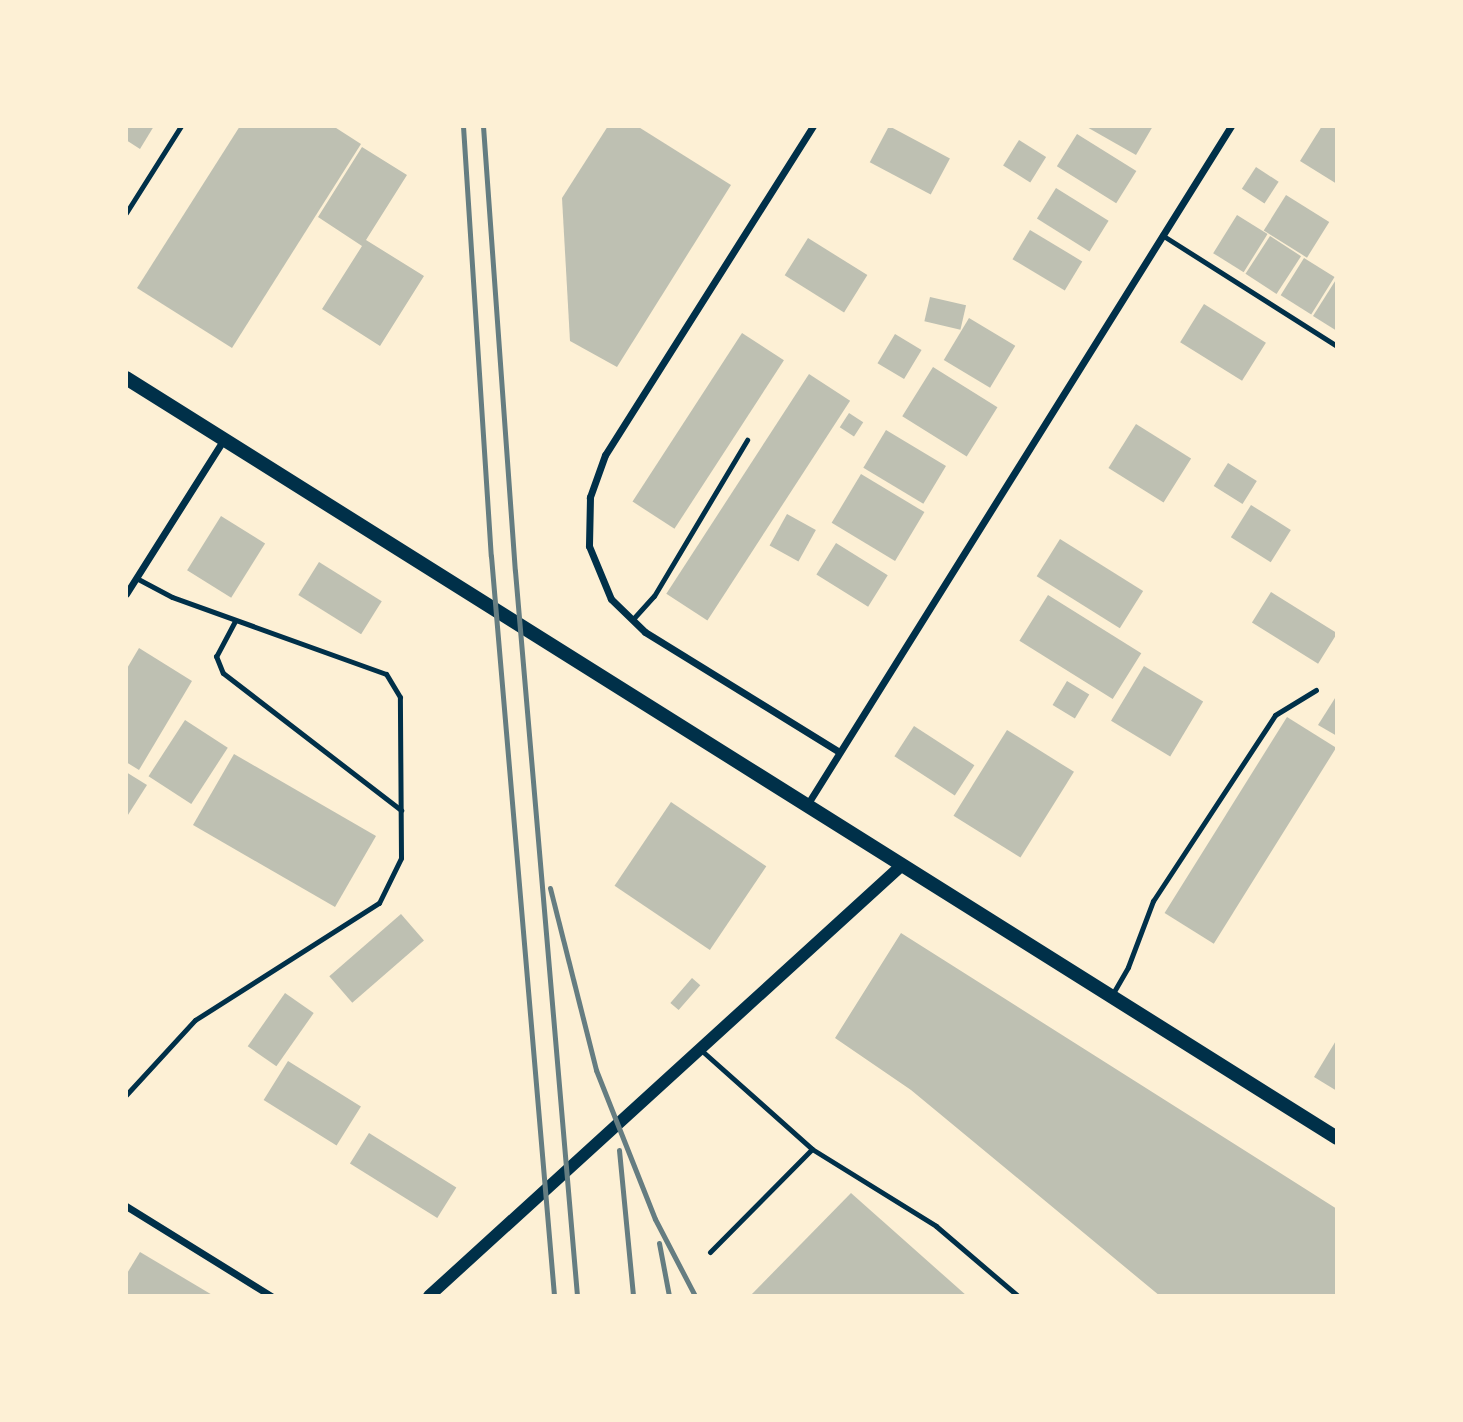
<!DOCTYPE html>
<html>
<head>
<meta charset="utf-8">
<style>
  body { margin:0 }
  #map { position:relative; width:1463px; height:1422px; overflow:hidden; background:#fdf0d5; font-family:"Archivo Narrow",sans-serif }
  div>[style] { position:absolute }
  .building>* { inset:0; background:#bec0b2; transform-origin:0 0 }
  .service>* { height:5px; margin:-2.5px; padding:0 2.5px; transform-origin:2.5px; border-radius:2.5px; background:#003049 }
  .minor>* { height:7px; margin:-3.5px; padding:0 3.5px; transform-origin:3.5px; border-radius:3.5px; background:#003049 }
  .tertiary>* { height:12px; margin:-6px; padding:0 6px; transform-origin:6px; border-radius:6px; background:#003049 }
  .secondary>* { height:14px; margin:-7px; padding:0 7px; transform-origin:7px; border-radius:7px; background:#003049 }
  .rail>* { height:5px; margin:-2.5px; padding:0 2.5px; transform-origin:2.5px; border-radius:2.5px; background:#657d81 }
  span { translate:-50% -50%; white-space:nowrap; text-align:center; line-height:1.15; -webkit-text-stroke:6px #fdf0d5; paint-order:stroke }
  .frame { position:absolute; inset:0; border:128px solid #fdf0d5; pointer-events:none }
</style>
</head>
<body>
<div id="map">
  <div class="building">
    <div style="clip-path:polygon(126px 126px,154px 126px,140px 149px,126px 140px)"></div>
    <div style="clip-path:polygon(240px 126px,333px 126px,361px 144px,232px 348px,137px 288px)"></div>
    <div style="clip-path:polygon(608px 126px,637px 126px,731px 185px,617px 367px,570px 341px,562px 198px)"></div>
    <div style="left:889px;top:126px;width:69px;height:41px;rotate:28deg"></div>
    <div style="clip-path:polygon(1085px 126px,1153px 126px,1136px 155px)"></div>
    <div style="clip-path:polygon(1322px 126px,1337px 126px,1337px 184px,1300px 161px)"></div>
    <div style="left:1077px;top:134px;width:70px;height:38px;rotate:32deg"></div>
    <div style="left:1019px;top:140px;width:32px;height:30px;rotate:32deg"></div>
    <div style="clip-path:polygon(362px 147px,407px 175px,366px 240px,424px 276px,380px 346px,322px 309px,362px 246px,318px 217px)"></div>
    <div style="left:1256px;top:167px;width:27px;height:26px;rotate:33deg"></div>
    <div style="left:1056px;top:188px;width:62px;height:36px;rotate:32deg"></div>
    <div style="left:1286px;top:195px;width:51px;height:42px;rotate:32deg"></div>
    <div style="left:1237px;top:215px;width:36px;height:45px;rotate:32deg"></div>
    <div style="left:1030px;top:230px;width:61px;height:34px;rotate:31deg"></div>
    <div style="left:1270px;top:236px;width:37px;height:45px;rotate:33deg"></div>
    <div style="left:808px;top:238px;width:70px;height:44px;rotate:32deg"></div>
    <div style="left:1304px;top:258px;width:36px;height:44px;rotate:32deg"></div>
    <div style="clip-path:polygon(1337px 278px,1337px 331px,1313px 316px)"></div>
    <div style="left:930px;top:297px;width:37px;height:25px;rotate:13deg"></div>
    <div style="left:1204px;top:304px;width:73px;height:45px;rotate:32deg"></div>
    <div style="left:969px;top:318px;width:54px;height:49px;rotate:31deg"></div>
    <div style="left:742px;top:333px;width:50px;height:201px;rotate:33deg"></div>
    <div style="left:895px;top:334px;width:31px;height:34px;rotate:31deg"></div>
    <div style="left:933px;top:367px;width:76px;height:58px;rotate:32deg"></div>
    <div style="left:809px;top:374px;width:49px;height:262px;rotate:33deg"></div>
    <div style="left:849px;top:413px;width:17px;height:17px;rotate:33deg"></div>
    <div style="left:1136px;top:424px;width:65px;height:52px;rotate:32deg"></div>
    <div style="left:886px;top:430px;width:70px;height:44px;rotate:31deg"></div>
    <div style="left:1228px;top:463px;width:34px;height:27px;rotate:32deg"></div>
    <div style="left:861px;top:474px;width:74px;height:57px;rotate:31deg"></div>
    <div style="left:1251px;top:505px;width:47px;height:38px;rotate:32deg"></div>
    <div style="left:787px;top:514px;width:33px;height:36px;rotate:29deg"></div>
    <div style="left:221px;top:516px;width:52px;height:64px;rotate:32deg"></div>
    <div style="left:1060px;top:539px;width:98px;height:44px;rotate:32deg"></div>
    <div style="left:836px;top:543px;width:61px;height:37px;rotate:32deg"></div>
    <div style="left:319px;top:562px;width:74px;height:39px;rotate:32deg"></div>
    <div style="left:1271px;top:592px;width:78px;height:36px;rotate:32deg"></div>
    <div style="left:1048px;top:595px;width:110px;height:54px;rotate:32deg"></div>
    <div style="clip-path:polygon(139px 648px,192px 681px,139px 770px,126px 762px,126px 670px)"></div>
    <div style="left:1144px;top:666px;width:69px;height:64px;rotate:31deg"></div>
    <div style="left:1067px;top:681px;width:26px;height:28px;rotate:31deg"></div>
    <div style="clip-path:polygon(1337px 695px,1337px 736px,1318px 725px)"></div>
    <div style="left:1287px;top:717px;width:58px;height:231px;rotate:32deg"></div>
    <div style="left:185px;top:720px;width:51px;height:67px;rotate:33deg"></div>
    <div style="left:914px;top:726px;width:72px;height:36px;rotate:33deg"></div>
    <div style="left:1007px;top:730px;width:79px;height:101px;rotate:32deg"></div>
    <div style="left:234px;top:754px;width:164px;height:82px;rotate:30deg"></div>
    <div style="clip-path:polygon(126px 772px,147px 785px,126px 818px)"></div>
    <div style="left:671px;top:802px;width:115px;height:101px;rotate:34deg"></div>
    <div style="left:401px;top:914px;width:35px;height:95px;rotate:49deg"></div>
    <div style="clip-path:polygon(901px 933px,1337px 1209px,1337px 1296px,1160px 1296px,911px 1090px,835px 1038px)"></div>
    <div style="left:692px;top:978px;width:11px;height:33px;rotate:41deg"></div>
    <div style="left:285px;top:993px;width:35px;height:65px;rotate:35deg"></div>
    <div style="clip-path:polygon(1337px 1039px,1337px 1091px,1314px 1077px)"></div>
    <div style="left:288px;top:1061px;width:86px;height:46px;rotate:32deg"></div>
    <div style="left:369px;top:1133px;width:103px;height:36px;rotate:32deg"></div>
    <div style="clip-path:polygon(851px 1193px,967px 1296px,750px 1296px)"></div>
    <div style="clip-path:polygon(140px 1252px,214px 1296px,126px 1296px,126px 1275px)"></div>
  </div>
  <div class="service">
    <div style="left:126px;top:213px;width:103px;rotate:-57.7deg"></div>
    <div style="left:1162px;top:235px;width:205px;rotate:32.4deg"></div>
    <div style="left:633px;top:619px;width:31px;rotate:-48deg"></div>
    <div style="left:654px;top:596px;width:182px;rotate:-59.2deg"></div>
    <div style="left:235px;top:621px;width:40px;rotate:118deg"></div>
    <div style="left:216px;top:656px;width:18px;rotate:68deg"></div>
    <div style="left:223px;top:673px;width:225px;rotate:37.6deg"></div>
    <div style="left:1112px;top:995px;width:32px;rotate:-60deg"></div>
    <div style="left:1128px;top:967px;width:71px;rotate:-69.3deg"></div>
    <div style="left:1153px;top:901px;width:222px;rotate:-56.7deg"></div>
    <div style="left:1275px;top:715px;width:48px;rotate:-31.4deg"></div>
    <div style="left:701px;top:1050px;width:149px;rotate:41.7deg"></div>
    <div style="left:812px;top:1149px;width:146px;rotate:31.8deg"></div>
    <div style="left:936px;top:1226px;width:108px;rotate:40.5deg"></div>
    <div style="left:126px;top:1095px;width:102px;rotate:-47.4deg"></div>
    <div style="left:195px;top:1020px;width:218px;rotate:-32.5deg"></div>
    <div style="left:379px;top:903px;width:50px;rotate:-63.9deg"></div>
    <div style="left:401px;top:858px;width:161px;rotate:-90.4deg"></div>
    <div style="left:400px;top:697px;width:27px;rotate:-121deg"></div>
    <div style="left:386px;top:674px;width:227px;rotate:-160.2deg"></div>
    <div style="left:172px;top:597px;width:40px;rotate:-152deg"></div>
    <div style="left:710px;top:1252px;width:145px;rotate:-45.3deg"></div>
  </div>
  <div class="minor">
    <div style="left:813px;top:126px;width:389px;rotate:122.3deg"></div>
    <div style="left:605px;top:455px;width:45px;rotate:109.7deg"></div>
    <div style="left:590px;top:497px;width:49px;rotate:91.2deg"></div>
    <div style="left:589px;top:546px;width:57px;rotate:67.5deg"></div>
    <div style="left:611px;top:599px;width:47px;rotate:44.1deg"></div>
    <div style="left:645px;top:632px;width:227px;rotate:31.7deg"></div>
    <div style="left:126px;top:594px;width:183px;rotate:-57.7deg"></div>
    <div style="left:807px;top:805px;width:801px;rotate:-58.02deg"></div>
    <div style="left:126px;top:1206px;width:171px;rotate:31.8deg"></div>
  </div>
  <div class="tertiary">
    <div style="left:429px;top:1296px;width:640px;rotate:-42.34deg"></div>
  </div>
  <div class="secondary">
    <div style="left:126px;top:378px;width:1430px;rotate:32.11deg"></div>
  </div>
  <div class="rail">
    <div style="left:463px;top:126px;width:431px;rotate:86.3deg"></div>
    <div style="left:491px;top:556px;width:743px;rotate:85.13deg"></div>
    <div style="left:483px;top:126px;width:446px;rotate:85.9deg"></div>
    <div style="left:515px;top:571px;width:728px;rotate:85.11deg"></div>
    <div style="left:550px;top:888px;width:188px;rotate:75.8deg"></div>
    <div style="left:596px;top:1070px;width:160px;rotate:68.4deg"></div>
    <div style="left:655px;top:1219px;width:87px;rotate:62.5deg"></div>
    <div style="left:619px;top:1150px;width:147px;rotate:84.5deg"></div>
    <div style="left:659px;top:1243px;width:54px;rotate:79.3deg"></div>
  </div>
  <div class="frame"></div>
</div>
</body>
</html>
